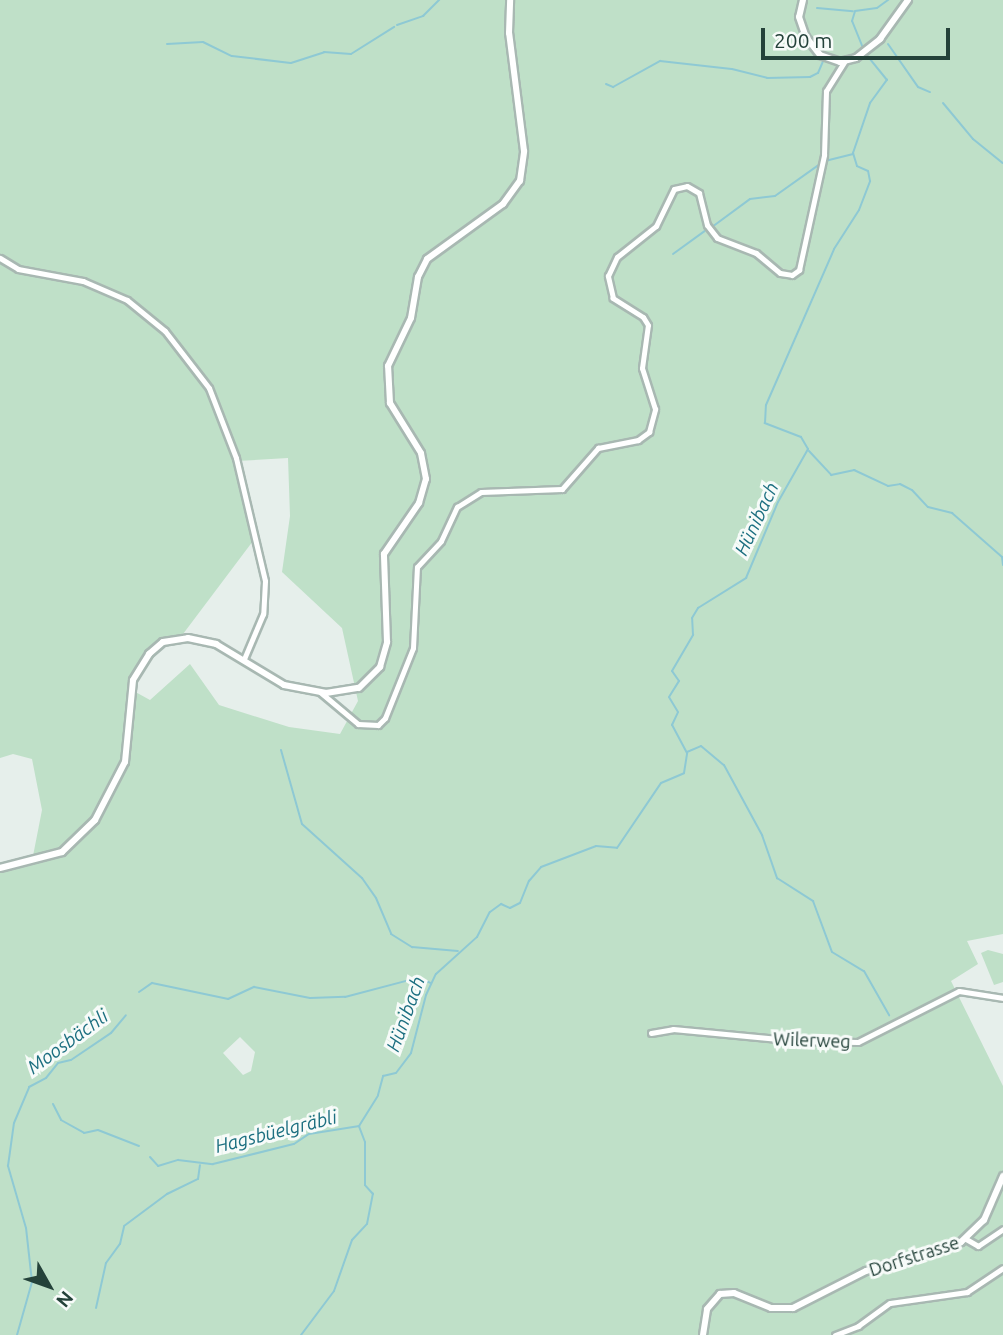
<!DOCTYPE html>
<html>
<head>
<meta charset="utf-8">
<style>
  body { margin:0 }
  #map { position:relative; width:1003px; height:1335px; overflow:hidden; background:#e6efeb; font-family:Ubuntu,sans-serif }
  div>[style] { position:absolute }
  .green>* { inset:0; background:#bfe0c8 }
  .stream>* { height:2px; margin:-1px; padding:0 1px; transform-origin:1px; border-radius:1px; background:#8ec9d4 }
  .roads { filter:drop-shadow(2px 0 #a8b8b2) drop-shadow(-2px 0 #a8b8b2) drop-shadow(0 2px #a8b8b2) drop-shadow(0 -2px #a8b8b2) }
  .minor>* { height:5px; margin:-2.5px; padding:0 2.5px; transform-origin:2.5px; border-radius:2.5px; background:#fff }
  .tertiary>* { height:6px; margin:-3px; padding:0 3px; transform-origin:3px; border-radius:3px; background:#fff }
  span { translate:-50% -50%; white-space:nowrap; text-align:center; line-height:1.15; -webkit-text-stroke:6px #f7fbf9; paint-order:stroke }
  .street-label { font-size:18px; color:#24423a }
  .water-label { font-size:19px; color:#1c6f80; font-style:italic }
  .north { position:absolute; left:14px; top:1251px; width:70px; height:70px; -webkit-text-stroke:5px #f7fbf9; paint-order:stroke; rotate:130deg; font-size:19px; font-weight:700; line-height:28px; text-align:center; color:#24423a }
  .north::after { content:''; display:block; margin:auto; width:24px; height:32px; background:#24423a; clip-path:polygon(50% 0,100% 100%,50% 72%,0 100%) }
  .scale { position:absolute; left:761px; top:28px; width:189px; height:32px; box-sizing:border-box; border:4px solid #24423a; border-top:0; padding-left:9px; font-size:21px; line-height:24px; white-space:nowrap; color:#24423a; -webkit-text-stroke:5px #f7fbf9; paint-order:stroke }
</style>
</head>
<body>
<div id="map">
  <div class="green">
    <div style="clip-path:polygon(evenodd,0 0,1003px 0,1003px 934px,967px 941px,978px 964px,951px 981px,1003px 1086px,1003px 1335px,0 1335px,0 868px,32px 861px,42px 810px,32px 759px,13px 754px,0 758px,0 0,288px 458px,290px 516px,282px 572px,342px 628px,358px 701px,340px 734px,289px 727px,219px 705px,190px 664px,150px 700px,130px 689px,159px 645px,180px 638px,256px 537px,237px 461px,288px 458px,0 0,240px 1037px,255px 1052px,251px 1071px,243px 1075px,223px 1053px,240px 1037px)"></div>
    <div style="clip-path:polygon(988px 950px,1003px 954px,1003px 982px,994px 985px,981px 953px)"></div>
  </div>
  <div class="stream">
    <div style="left:817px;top:8px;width:36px;rotate:5deg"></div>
    <div style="left:397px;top:25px;width:28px;rotate:-19deg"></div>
    <div style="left:423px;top:16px;width:23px;rotate:-45deg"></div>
    <div style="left:167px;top:44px;width:36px;rotate:-3deg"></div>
    <div style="left:203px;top:42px;width:32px;rotate:26deg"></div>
    <div style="left:232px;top:56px;width:59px;rotate:6.8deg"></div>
    <div style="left:291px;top:63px;width:35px;rotate:-18deg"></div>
    <div style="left:324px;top:52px;width:27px;rotate:4deg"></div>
    <div style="left:351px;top:54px;width:51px;rotate:-32.1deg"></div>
    <div style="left:888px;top:44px;width:52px;rotate:55.1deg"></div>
    <div style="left:918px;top:87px;width:13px;rotate:23deg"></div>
    <div style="left:863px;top:48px;width:29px;rotate:-112deg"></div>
    <div style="left:852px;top:21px;width:10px;rotate:-73deg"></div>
    <div style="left:855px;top:11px;width:22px;rotate:-8deg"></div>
    <div style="left:877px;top:8px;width:14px;rotate:-36deg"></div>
    <div style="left:606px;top:84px;width:8px;rotate:23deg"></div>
    <div style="left:613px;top:87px;width:54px;rotate:-29deg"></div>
    <div style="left:660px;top:61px;width:72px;rotate:6.3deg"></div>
    <div style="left:732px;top:69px;width:36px;rotate:14deg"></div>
    <div style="left:767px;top:78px;width:43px;rotate:-1.3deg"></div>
    <div style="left:810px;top:77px;width:9px;rotate:-27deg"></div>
    <div style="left:818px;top:73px;width:13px;rotate:-67deg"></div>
    <div style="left:943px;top:103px;width:47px;rotate:50.2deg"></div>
    <div style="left:973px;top:139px;width:38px;rotate:39deg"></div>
    <div style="left:825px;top:161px;width:29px;rotate:-14deg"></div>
    <div style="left:712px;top:227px;width:47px;rotate:-36.4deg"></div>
    <div style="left:750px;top:199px;width:25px;rotate:-7deg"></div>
    <div style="left:775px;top:196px;width:55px;rotate:-35.4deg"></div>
    <div style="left:673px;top:254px;width:39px;rotate:-36deg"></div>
    <div style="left:809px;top:451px;width:33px;rotate:47deg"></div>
    <div style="left:831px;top:475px;width:24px;rotate:-12deg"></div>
    <div style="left:854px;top:470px;width:38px;rotate:25deg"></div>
    <div style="left:888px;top:486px;width:12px;rotate:-9deg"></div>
    <div style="left:900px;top:484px;width:13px;rotate:27deg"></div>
    <div style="left:912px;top:490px;width:23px;rotate:47deg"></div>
    <div style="left:928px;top:507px;width:25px;rotate:14deg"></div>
    <div style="left:952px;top:513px;width:67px;rotate:41.3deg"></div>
    <div style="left:1002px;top:557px;width:8px;rotate:83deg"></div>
    <div style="left:281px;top:750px;width:77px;rotate:74.2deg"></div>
    <div style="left:302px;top:824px;width:81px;rotate:42deg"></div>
    <div style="left:362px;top:878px;width:24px;rotate:55deg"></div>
    <div style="left:376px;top:898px;width:39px;rotate:67deg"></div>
    <div style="left:391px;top:934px;width:25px;rotate:32deg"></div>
    <div style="left:412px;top:947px;width:46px;rotate:5deg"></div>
    <div style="left:687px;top:752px;width:15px;rotate:-23deg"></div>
    <div style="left:701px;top:746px;width:30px;rotate:40deg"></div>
    <div style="left:724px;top:765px;width:80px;rotate:61.5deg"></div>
    <div style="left:762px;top:835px;width:46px;rotate:70.8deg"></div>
    <div style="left:777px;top:878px;width:43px;rotate:32.6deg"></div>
    <div style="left:813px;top:901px;width:54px;rotate:69.6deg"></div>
    <div style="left:832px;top:952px;width:37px;rotate:31deg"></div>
    <div style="left:864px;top:971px;width:51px;rotate:60.4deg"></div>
    <div style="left:419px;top:978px;width:13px;rotate:23deg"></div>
    <div style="left:139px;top:992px;width:16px;rotate:-35deg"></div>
    <div style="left:152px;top:983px;width:78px;rotate:11.9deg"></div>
    <div style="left:228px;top:999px;width:29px;rotate:-25deg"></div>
    <div style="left:254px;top:987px;width:57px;rotate:11.1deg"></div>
    <div style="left:310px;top:998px;width:35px;rotate:-2deg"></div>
    <div style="left:345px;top:997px;width:74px;rotate:-14.8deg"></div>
    <div style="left:53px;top:1104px;width:18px;rotate:63deg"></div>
    <div style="left:61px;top:1120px;width:26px;rotate:29deg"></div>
    <div style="left:84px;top:1133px;width:14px;rotate:-12deg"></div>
    <div style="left:98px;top:1130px;width:44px;rotate:21.3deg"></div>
    <div style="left:150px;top:1157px;width:12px;rotate:48deg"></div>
    <div style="left:158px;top:1166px;width:21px;rotate:-17deg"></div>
    <div style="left:178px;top:1160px;width:35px;rotate:7deg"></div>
    <div style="left:213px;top:1164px;width:83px;rotate:-13.9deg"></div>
    <div style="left:294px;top:1144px;width:18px;rotate:-34deg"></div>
    <div style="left:309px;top:1134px;width:51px;rotate:-9.1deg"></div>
    <div style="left:96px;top:1308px;width:46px;rotate:-77.5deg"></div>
    <div style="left:106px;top:1263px;width:24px;rotate:-54deg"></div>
    <div style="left:120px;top:1244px;width:18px;rotate:-77deg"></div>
    <div style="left:124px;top:1226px;width:54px;rotate:-36.7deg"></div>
    <div style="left:167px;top:1194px;width:34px;rotate:-26deg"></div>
    <div style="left:198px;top:1179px;width:14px;rotate:-82deg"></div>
    <div style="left:17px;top:1335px;width:55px;rotate:-74.2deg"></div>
    <div style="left:32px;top:1282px;width:54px;rotate:-96.3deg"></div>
    <div style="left:26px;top:1228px;width:65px;rotate:-106.2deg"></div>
    <div style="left:8px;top:1166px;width:43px;rotate:-82.1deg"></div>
    <div style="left:14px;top:1123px;width:39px;rotate:-67deg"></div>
    <div style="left:29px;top:1087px;width:19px;rotate:-28deg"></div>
    <div style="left:46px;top:1078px;width:19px;rotate:-51deg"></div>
    <div style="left:58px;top:1063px;width:13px;rotate:-13deg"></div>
    <div style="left:71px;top:1060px;width:48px;rotate:-34deg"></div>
    <div style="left:111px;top:1033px;width:23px;rotate:-50deg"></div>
    <div style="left:301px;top:1335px;width:55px;rotate:-53.1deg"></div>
    <div style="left:334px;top:1291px;width:54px;rotate:-70.6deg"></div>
    <div style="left:352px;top:1240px;width:22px;rotate:-47deg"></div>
    <div style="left:367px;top:1224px;width:31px;rotate:-79deg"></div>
    <div style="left:373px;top:1194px;width:12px;rotate:-132deg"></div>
    <div style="left:365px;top:1185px;width:43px;rotate:-90deg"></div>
    <div style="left:365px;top:1142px;width:17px;rotate:-111deg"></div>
    <div style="left:359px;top:1126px;width:36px;rotate:-58deg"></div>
    <div style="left:378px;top:1095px;width:20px;rotate:-75deg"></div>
    <div style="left:383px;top:1076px;width:13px;rotate:-13deg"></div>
    <div style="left:396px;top:1073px;width:25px;rotate:-53deg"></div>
    <div style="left:411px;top:1053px;width:60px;rotate:-75.5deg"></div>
    <div style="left:426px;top:995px;width:23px;rotate:-65deg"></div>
    <div style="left:436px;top:974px;width:55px;rotate:-42.1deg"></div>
    <div style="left:477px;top:937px;width:28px;rotate:-63deg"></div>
    <div style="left:490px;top:912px;width:14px;rotate:-36deg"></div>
    <div style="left:501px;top:904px;width:10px;rotate:24deg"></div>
    <div style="left:510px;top:908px;width:11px;rotate:-27deg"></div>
    <div style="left:520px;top:903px;width:24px;rotate:-68deg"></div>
    <div style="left:529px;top:881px;width:18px;rotate:-49deg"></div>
    <div style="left:541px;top:867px;width:59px;rotate:-20.9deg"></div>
    <div style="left:596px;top:846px;width:21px;rotate:5deg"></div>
    <div style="left:617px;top:848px;width:78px;rotate:-55.9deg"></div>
    <div style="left:661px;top:783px;width:25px;rotate:-23deg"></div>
    <div style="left:684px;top:773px;width:20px;rotate:-81deg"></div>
    <div style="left:687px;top:753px;width:32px;rotate:-118deg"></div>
    <div style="left:672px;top:725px;width:14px;rotate:-65deg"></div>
    <div style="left:678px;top:712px;width:17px;rotate:-121deg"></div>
    <div style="left:669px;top:697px;width:19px;rotate:-58deg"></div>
    <div style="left:679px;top:681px;width:12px;rotate:-125deg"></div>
    <div style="left:672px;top:671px;width:42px;rotate:-59.7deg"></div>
    <div style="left:693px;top:635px;width:17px;rotate:-93deg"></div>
    <div style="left:692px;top:618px;width:12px;rotate:-59deg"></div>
    <div style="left:698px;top:608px;width:57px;rotate:-32deg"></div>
    <div style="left:746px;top:578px;width:82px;rotate:-67.2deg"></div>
    <div style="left:778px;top:502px;width:61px;rotate:-60.5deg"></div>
    <div style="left:808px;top:449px;width:14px;rotate:-120deg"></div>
    <div style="left:801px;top:437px;width:39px;rotate:-159deg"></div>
    <div style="left:765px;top:423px;width:18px;rotate:-87deg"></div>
    <div style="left:766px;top:405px;width:170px;rotate:-66.4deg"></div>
    <div style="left:834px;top:249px;width:46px;rotate:-57.3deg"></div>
    <div style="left:859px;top:210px;width:31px;rotate:-69deg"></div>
    <div style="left:870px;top:181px;width:10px;rotate:-101deg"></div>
    <div style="left:868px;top:171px;width:12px;rotate:-156deg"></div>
    <div style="left:857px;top:166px;width:14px;rotate:-107deg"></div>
    <div style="left:853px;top:153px;width:53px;rotate:-71.2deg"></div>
    <div style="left:870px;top:103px;width:29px;rotate:-54deg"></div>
    <div style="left:887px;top:80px;width:35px;rotate:-129deg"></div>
  </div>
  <div class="roads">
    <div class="minor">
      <div style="left:0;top:258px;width:21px;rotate:31deg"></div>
      <div style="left:18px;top:269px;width:66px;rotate:10.5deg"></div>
      <div style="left:83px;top:281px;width:48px;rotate:23.4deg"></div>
      <div style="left:127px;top:300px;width:49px;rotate:39.2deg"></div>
      <div style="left:165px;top:331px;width:72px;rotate:52.3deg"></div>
      <div style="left:209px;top:388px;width:75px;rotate:68.9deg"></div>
      <div style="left:236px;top:458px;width:126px;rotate:76.7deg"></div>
      <div style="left:265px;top:581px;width:33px;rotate:93deg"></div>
      <div style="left:263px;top:614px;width:49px;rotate:112.9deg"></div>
      <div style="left:320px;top:692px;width:50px;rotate:40.1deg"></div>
      <div style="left:358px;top:724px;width:20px;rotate:3deg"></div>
      <div style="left:378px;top:725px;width:10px;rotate:-45deg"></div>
      <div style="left:385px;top:718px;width:75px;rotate:-68.2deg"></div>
      <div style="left:413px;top:648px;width:81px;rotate:-87.2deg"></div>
      <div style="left:417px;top:567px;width:35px;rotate:-47deg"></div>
      <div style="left:441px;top:541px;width:38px;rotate:-65deg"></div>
      <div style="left:457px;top:507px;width:28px;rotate:-32deg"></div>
      <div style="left:481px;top:492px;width:81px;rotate:-2.1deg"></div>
      <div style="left:562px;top:489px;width:55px;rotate:-48.7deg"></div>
      <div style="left:598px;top:448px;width:41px;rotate:-11.3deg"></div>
      <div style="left:638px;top:440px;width:14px;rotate:-36deg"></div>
      <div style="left:649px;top:432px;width:24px;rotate:-75deg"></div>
      <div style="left:655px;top:409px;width:43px;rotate:-107.6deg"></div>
      <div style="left:642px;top:368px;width:43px;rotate:-82.1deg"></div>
      <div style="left:648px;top:325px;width:9px;rotate:-122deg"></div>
      <div style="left:643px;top:317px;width:36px;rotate:-148deg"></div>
      <div style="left:613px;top:298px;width:23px;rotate:-103deg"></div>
      <div style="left:608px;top:276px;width:21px;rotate:-65deg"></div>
      <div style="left:617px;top:257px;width:50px;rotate:-38.5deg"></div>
      <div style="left:656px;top:226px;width:41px;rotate:-64.1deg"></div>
      <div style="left:674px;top:189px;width:13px;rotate:-13deg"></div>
      <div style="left:687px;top:186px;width:14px;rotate:30deg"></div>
      <div style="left:699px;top:193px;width:33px;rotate:76deg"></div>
      <div style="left:707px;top:225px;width:16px;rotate:52deg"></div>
      <div style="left:717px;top:238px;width:42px;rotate:21deg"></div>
      <div style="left:756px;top:253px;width:31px;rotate:40deg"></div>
      <div style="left:780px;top:273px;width:12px;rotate:9deg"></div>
      <div style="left:792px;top:275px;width:9px;rotate:-36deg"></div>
      <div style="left:799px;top:270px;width:118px;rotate:-77.7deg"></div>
      <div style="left:824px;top:155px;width:64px;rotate:-88.2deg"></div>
      <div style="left:826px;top:91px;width:34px;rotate:-58deg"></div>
      <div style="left:651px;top:1033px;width:22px;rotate:-10deg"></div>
      <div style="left:673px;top:1029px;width:127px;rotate:5.4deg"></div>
      <div style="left:799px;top:1041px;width:59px;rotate:1deg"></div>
      <div style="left:858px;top:1042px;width:113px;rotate:-26.8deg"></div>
      <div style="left:959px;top:991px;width:45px;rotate:9deg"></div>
      <div style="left:966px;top:1239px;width:14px;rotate:30deg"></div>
      <div style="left:978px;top:1246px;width:30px;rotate:-34deg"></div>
      <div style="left:835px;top:1335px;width:25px;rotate:-21deg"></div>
      <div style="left:858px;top:1326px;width:39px;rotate:-36deg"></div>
      <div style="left:890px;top:1303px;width:78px;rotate:-8.1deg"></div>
      <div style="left:967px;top:1292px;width:43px;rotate:-33.7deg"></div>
    </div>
    <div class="tertiary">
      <div style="left:803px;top:0;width:17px;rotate:103deg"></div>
      <div style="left:799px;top:17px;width:21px;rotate:71deg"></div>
      <div style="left:806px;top:37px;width:23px;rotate:52deg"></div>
      <div style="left:820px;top:55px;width:21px;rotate:19deg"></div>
      <div style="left:840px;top:62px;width:16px;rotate:-14deg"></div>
      <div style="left:856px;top:58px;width:31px;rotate:-38deg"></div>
      <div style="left:880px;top:39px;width:48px;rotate:-54.3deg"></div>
      <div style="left:0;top:868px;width:64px;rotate:-14.5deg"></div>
      <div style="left:62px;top:852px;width:46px;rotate:-44.1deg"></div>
      <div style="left:95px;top:820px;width:65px;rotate:-62.7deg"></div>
      <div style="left:125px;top:762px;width:82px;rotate:-84.4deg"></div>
      <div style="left:133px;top:680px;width:31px;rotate:-58deg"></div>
      <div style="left:149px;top:654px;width:18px;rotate:-41deg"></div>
      <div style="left:163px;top:642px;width:25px;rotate:-9deg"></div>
      <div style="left:188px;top:638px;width:29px;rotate:12deg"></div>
      <div style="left:216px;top:644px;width:79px;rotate:31.1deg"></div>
      <div style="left:284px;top:685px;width:43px;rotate:10.8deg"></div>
      <div style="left:326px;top:693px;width:33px;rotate:-9deg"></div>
      <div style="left:359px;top:688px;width:30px;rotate:-45deg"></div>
      <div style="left:380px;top:667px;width:26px;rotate:-74deg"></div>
      <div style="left:387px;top:642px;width:88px;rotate:-92deg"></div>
      <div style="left:384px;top:554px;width:62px;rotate:-55.5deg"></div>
      <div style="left:419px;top:503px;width:25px;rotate:-74deg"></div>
      <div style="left:426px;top:479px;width:26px;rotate:-101deg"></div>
      <div style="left:421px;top:453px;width:59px;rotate:-121.8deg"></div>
      <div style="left:390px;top:403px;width:37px;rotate:-93deg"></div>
      <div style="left:388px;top:366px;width:53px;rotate:-64.4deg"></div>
      <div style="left:411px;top:318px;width:42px;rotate:-80.3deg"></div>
      <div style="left:418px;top:277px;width:20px;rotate:-63deg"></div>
      <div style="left:427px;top:259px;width:94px;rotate:-35.9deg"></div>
      <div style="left:503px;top:204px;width:29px;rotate:-54deg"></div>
      <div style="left:520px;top:181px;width:30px;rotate:-82deg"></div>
      <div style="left:524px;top:151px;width:119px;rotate:-97.2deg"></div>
      <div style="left:509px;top:33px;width:33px;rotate:-88deg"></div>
      <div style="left:703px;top:1335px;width:26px;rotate:-81deg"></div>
      <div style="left:707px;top:1309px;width:20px;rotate:-49deg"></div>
      <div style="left:720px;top:1294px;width:14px;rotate:-4deg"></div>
      <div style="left:734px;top:1293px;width:40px;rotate:22deg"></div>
      <div style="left:771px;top:1308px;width:22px"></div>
      <div style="left:793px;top:1308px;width:82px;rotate:-26.9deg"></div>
      <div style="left:866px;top:1271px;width:99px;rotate:-17deg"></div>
      <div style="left:961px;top:1242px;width:32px;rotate:-44deg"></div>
      <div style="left:984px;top:1220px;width:48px;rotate:-66.6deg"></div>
    </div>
  </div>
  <div class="street-label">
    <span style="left:812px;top:1040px;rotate:2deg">Wilerweg</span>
    <span style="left:914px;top:1256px;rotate:-18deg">Dorfstrasse</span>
  </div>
  <div class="water-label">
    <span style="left:757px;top:519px;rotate:-65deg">Hünibach</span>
    <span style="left:406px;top:1014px;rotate:-70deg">Hünibach</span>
    <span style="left:68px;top:1042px;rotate:-36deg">Moosbächli</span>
    <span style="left:276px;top:1132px;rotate:-14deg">Hagsbüelgräbli</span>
  </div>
  <div class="north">N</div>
  <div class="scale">200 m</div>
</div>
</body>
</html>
